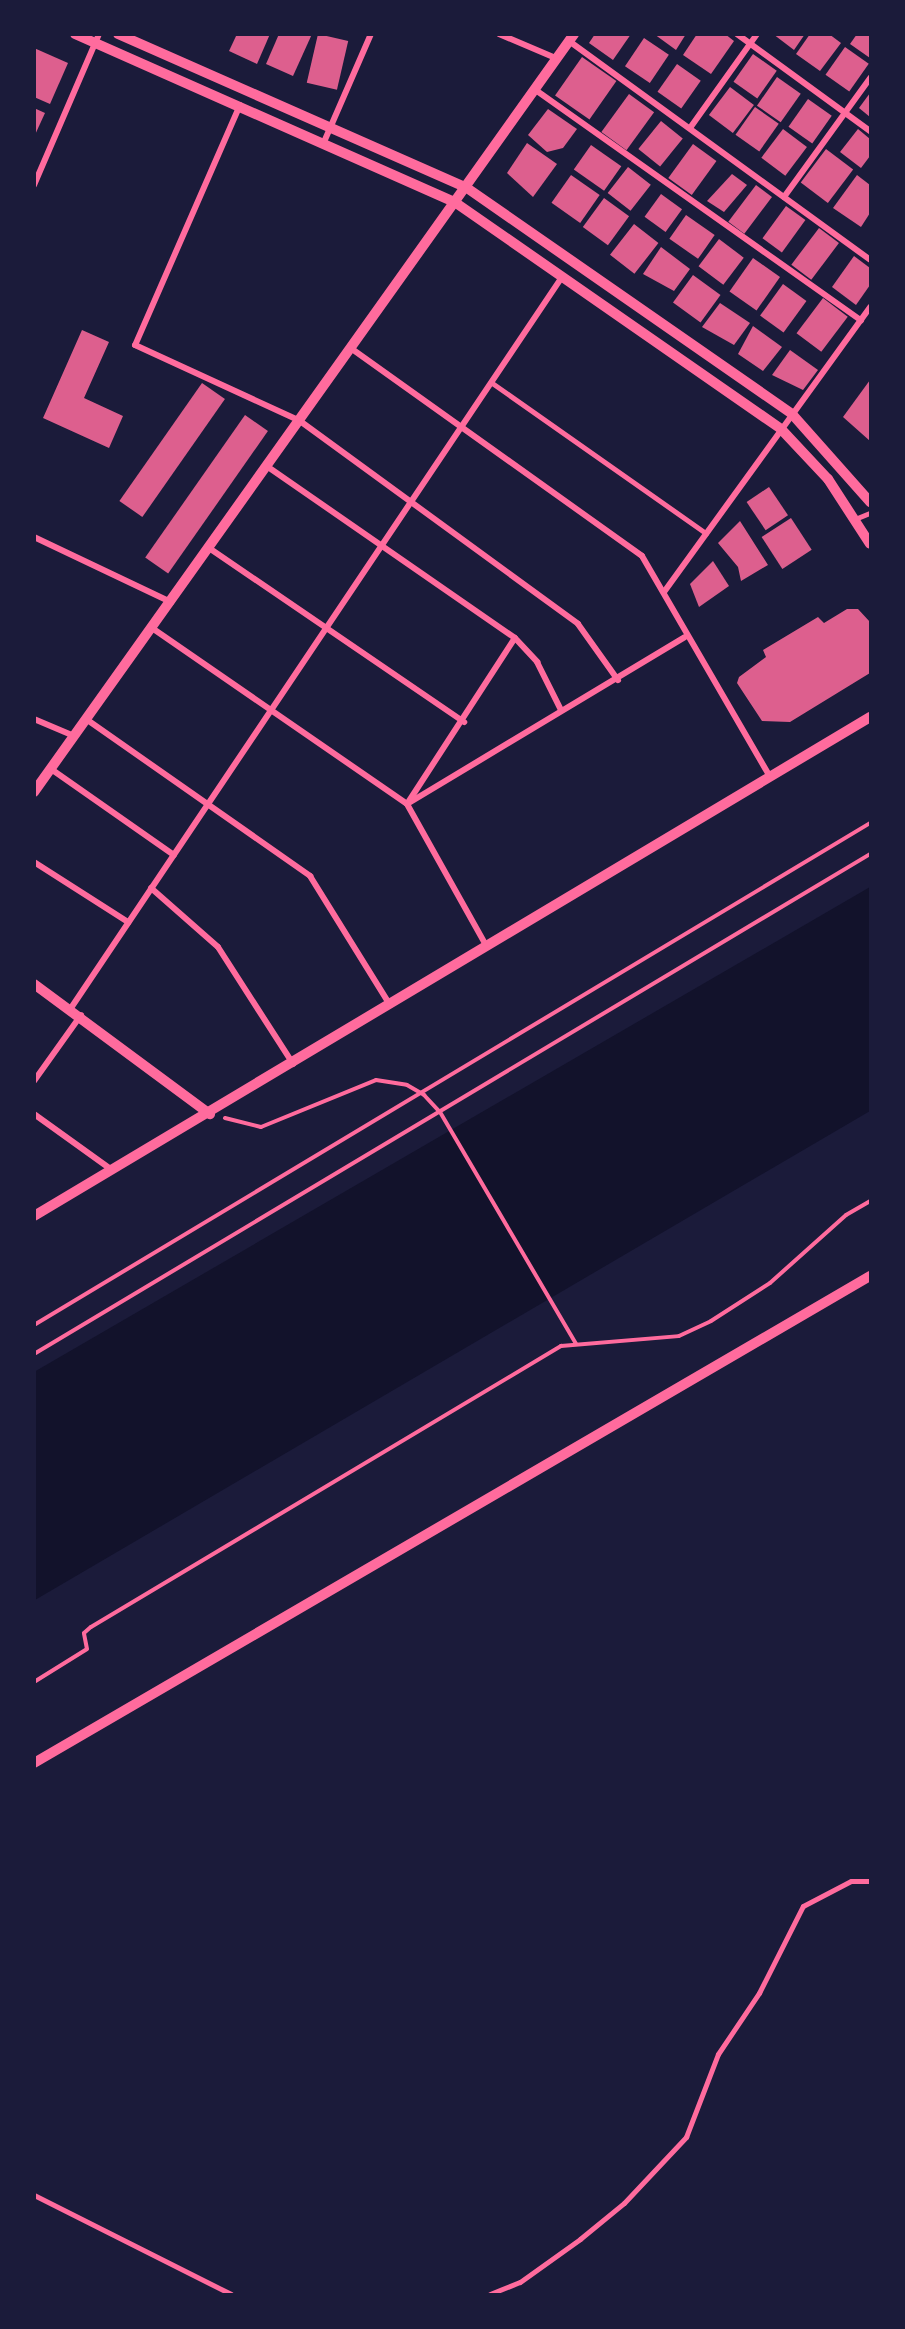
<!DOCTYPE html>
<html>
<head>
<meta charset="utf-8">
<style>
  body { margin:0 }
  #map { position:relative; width:905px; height:2329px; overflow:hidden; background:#1b1b3a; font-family:Spectral,serif }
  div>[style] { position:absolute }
  .water>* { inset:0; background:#12122b }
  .building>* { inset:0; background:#dd5f8e; transform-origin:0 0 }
  .path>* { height:4px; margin:-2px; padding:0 2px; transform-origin:2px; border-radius:2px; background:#ff6b9d }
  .service>* { height:4.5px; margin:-2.25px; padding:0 2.25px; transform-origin:2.25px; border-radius:2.25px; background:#ff6b9d }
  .pedestrian>* { height:5px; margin:-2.5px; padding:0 2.5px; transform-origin:2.5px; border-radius:2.5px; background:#ff6b9d }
  .minor>* { height:6px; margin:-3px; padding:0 3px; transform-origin:3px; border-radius:3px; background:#ff6b9d }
  .tertiary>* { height:10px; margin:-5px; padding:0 5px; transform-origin:5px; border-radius:5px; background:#ff6b9d }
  span { translate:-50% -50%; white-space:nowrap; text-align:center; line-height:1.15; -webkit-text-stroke:4.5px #1b1b3a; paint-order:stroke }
  .frame { position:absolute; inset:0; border:36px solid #1b1b3a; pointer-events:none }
</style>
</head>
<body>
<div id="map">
  <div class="water">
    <div style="clip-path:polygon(870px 887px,870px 1111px,35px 1600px,34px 1372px)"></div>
  </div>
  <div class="building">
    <div style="clip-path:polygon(237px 34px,270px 34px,257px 64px,229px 51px)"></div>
    <div style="clip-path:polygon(279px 34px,312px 34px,293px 76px,266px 64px)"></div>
    <div style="left:318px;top:34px;width:31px;height:50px;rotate:13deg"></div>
    <div style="clip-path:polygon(595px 34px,631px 34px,613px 60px,589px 43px)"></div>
    <div style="clip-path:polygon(654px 34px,686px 34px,676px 50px)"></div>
    <div style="clip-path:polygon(697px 34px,725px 34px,734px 41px,711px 74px,683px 55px)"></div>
    <div style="clip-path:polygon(773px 34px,805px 34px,794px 50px)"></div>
    <div style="clip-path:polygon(810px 34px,829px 34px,841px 43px,820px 71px,796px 54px)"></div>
    <div style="clip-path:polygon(857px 34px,870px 34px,870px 58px,850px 44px)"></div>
    <div style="left:644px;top:38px;width:30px;height:34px;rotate:34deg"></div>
    <div style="left:845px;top:47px;width:29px;height:34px;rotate:35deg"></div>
    <div style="clip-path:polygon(34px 48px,68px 63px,50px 104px,34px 97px)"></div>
    <div style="left:753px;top:54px;width:29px;height:34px;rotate:35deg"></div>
    <div style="left:582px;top:57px;width:42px;height:47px;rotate:35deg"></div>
    <div style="left:677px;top:64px;width:29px;height:34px;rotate:35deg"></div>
    <div style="left:777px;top:77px;width:29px;height:35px;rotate:35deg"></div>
    <div style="left:730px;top:87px;width:30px;height:35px;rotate:37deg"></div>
    <div style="clip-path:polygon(870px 93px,870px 117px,859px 108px)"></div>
    <div style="left:629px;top:94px;width:31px;height:47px;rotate:36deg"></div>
    <div style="left:808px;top:99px;width:29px;height:34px;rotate:35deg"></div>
    <div style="left:755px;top:107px;width:29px;height:34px;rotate:35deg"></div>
    <div style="clip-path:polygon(34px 108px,45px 113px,34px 137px)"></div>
    <div style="clip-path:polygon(548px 109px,577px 129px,563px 148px,547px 152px,528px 135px)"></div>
    <div style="left:661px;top:121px;width:28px;height:36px;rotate:39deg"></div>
    <div style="left:783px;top:129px;width:30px;height:36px;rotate:37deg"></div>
    <div style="clip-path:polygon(858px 129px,870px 139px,870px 156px,861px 168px,840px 152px)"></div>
    <div style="clip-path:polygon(527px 143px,557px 164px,533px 197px,507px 173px)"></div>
    <div style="left:693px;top:144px;width:29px;height:42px;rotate:36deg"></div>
    <div style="left:591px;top:145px;width:37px;height:30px;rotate:35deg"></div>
    <div style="left:826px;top:149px;width:34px;height:42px;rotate:37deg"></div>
    <div style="left:628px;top:167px;width:29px;height:33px;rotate:38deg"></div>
    <div style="clip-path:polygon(732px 174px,747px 185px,724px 212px,707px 201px)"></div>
    <div style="left:571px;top:175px;width:35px;height:34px;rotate:35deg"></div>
    <div style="clip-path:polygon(857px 175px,870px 185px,870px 213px,861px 227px,833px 208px)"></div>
    <div style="left:756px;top:185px;width:20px;height:46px;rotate:37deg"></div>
    <div style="left:661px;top:194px;width:26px;height:28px;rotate:36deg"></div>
    <div style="left:604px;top:198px;width:31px;height:36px;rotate:36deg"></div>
    <div style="left:786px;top:206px;width:24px;height:40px;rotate:36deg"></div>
    <div style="left:686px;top:215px;width:35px;height:29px;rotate:35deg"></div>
    <div style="left:634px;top:224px;width:31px;height:39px;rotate:38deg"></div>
    <div style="left:819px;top:228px;width:25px;height:46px;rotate:37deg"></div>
    <div style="left:719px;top:239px;width:31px;height:34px;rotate:37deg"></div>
    <div style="clip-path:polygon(661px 247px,690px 269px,674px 291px,643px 274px)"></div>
    <div style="clip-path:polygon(854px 256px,870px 268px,870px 285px,856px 305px,832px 287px)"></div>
    <div style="left:753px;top:258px;width:33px;height:41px;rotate:35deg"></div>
    <div style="left:693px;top:275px;width:34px;height:34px;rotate:36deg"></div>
    <div style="left:783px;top:284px;width:29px;height:39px;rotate:36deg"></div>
    <div style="left:823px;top:298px;width:31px;height:44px;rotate:37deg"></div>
    <div style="clip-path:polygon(720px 303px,750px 323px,734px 345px,702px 327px)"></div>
    <div style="clip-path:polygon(753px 326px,782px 347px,763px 371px,738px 354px)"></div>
    <div style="clip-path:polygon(82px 330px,109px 342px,84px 398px,123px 416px,109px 448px,43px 418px)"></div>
    <div style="clip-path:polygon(790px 350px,818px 370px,803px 390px,772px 375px)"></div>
    <div style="clip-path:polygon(870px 380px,870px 441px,843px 417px)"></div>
    <div style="left:202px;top:383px;width:28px;height:144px;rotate:35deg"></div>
    <div style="left:245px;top:415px;width:28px;height:174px;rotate:35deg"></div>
    <div style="left:769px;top:487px;width:34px;height:27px;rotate:56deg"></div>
    <div style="left:791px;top:518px;width:38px;height:35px;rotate:57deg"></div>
    <div style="clip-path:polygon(740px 521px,768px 565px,741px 581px,738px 567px,718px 543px)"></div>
    <div style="clip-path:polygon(713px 561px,729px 586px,699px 607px,690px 584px)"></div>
    <div style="clip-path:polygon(847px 609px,858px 609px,870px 622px,870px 673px,790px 722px,762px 721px,737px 683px,739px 677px,766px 657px,763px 650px,818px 617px,824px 623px)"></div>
  </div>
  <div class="path">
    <div style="left:225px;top:1118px;width:37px;rotate:14deg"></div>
    <div style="left:261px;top:1127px;width:124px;rotate:-22.2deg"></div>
    <div style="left:376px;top:1080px;width:31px;rotate:9deg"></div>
    <div style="left:407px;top:1085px;width:20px;rotate:30deg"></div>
    <div style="left:424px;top:1095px;width:23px;rotate:47deg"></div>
    <div style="left:440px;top:1112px;width:269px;rotate:59.6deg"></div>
    <div style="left:34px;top:1325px;width:975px;rotate:-30.98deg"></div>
    <div style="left:34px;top:1354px;width:974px;rotate:-30.88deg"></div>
    <div style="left:34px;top:1682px;width:62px;rotate:-31.9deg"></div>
    <div style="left:87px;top:1649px;width:16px;rotate:-101deg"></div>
    <div style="left:84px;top:1633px;width:9px;rotate:-41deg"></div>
    <div style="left:91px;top:1627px;width:548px;rotate:-30.87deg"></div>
    <div style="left:561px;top:1346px;width:118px;rotate:-4.8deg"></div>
    <div style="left:679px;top:1336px;width:35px;rotate:-25deg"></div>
    <div style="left:711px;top:1321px;width:70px;rotate:-32.8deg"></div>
    <div style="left:770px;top:1283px;width:102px;rotate:-41.8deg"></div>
    <div style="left:846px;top:1215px;width:28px;rotate:-30deg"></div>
  </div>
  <div class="service">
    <div style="left:491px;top:382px;width:263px;rotate:35.1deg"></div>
    <div style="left:855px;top:519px;width:16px;rotate:-22deg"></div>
  </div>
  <div class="pedestrian">
    <div style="left:34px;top:2195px;width:220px;rotate:26.7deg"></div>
    <div style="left:490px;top:2294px;width:32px;rotate:-22deg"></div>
    <div style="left:520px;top:2282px;width:74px;rotate:-35.6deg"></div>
    <div style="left:580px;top:2239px;width:57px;rotate:-39.3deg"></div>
    <div style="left:624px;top:2203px;width:91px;rotate:-46.8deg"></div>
    <div style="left:686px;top:2137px;width:89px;rotate:-68.9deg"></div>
    <div style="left:718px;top:2054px;width:73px;rotate:-56.1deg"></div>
    <div style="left:759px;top:1993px;width:97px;rotate:-63.2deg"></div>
    <div style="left:803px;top:1906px;width:54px;rotate:-27.5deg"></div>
    <div style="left:851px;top:1881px;width:19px"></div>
  </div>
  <div class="minor">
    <div style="left:499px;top:34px;width:64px;rotate:23deg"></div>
    <div style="left:737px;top:34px;width:165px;rotate:36.1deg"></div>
    <div style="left:569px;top:41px;width:372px;rotate:36deg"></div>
    <div style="left:537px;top:91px;width:397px;rotate:35.3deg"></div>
    <div style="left:240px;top:105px;width:262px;rotate:113.6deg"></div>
    <div style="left:135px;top:345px;width:182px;rotate:24.7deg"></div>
    <div style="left:300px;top:421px;width:344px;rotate:36.1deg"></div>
    <div style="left:578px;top:624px;width:69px;rotate:54.5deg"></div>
    <div style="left:690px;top:128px;width:115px;rotate:-54.5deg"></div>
    <div style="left:324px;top:142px;width:118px;rotate:-66.5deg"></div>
    <div style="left:34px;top:185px;width:164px;rotate:-66.7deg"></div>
    <div style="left:784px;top:197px;width:147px;rotate:-54.1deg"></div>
    <div style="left:352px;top:349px;width:356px;rotate:35.5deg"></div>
    <div style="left:642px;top:556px;width:255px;rotate:59.9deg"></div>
    <div style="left:268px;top:467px;width:300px;rotate:34.7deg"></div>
    <div style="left:515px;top:638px;width:33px;rotate:47deg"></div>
    <div style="left:537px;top:662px;width:54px;rotate:63.4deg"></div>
    <div style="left:34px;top:537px;width:152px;rotate:25.4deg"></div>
    <div style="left:209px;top:548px;width:309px;rotate:34.3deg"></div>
    <div style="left:664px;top:592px;width:352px;rotate:-54.1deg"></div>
    <div style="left:152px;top:628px;width:310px;rotate:34.6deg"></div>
    <div style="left:407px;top:804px;width:164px;rotate:60.8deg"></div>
    <div style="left:34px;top:719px;width:43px;rotate:23deg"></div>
    <div style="left:86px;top:719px;width:274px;rotate:35deg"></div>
    <div style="left:310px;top:876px;width:152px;rotate:58.2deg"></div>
    <div style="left:51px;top:769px;width:150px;rotate:35deg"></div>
    <div style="left:409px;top:801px;width:194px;rotate:-57deg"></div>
    <div style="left:407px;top:804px;width:324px;rotate:-31deg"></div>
    <div style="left:34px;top:862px;width:112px;rotate:32.6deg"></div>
    <div style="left:151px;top:888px;width:89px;rotate:41.4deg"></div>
    <div style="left:218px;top:947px;width:139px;rotate:57.3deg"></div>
    <div style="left:71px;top:1008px;width:881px;rotate:-56.11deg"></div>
    <div style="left:34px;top:1081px;width:81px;rotate:-54.5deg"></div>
    <div style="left:34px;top:1114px;width:96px;rotate:35.7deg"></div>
  </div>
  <div class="tertiary">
    <div style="left:75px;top:34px;width:417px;rotate:23.9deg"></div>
    <div style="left:456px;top:203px;width:396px;rotate:34.8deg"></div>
    <div style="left:781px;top:429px;width:69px;rotate:46.8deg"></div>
    <div style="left:828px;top:479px;width:77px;rotate:57.1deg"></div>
    <div style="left:118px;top:34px;width:381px;rotate:23.8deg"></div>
    <div style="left:467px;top:188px;width:396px;rotate:34.8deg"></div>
    <div style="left:792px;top:414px;width:118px;rotate:48.4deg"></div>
    <div style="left:34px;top:792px;width:931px;rotate:-54.53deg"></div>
    <div style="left:34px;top:984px;width:219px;rotate:36.5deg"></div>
    <div style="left:34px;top:1216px;width:974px;rotate:-30.83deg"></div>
    <div style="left:34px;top:1763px;width:968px;rotate:-30.22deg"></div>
  </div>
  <div class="frame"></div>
</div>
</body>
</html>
